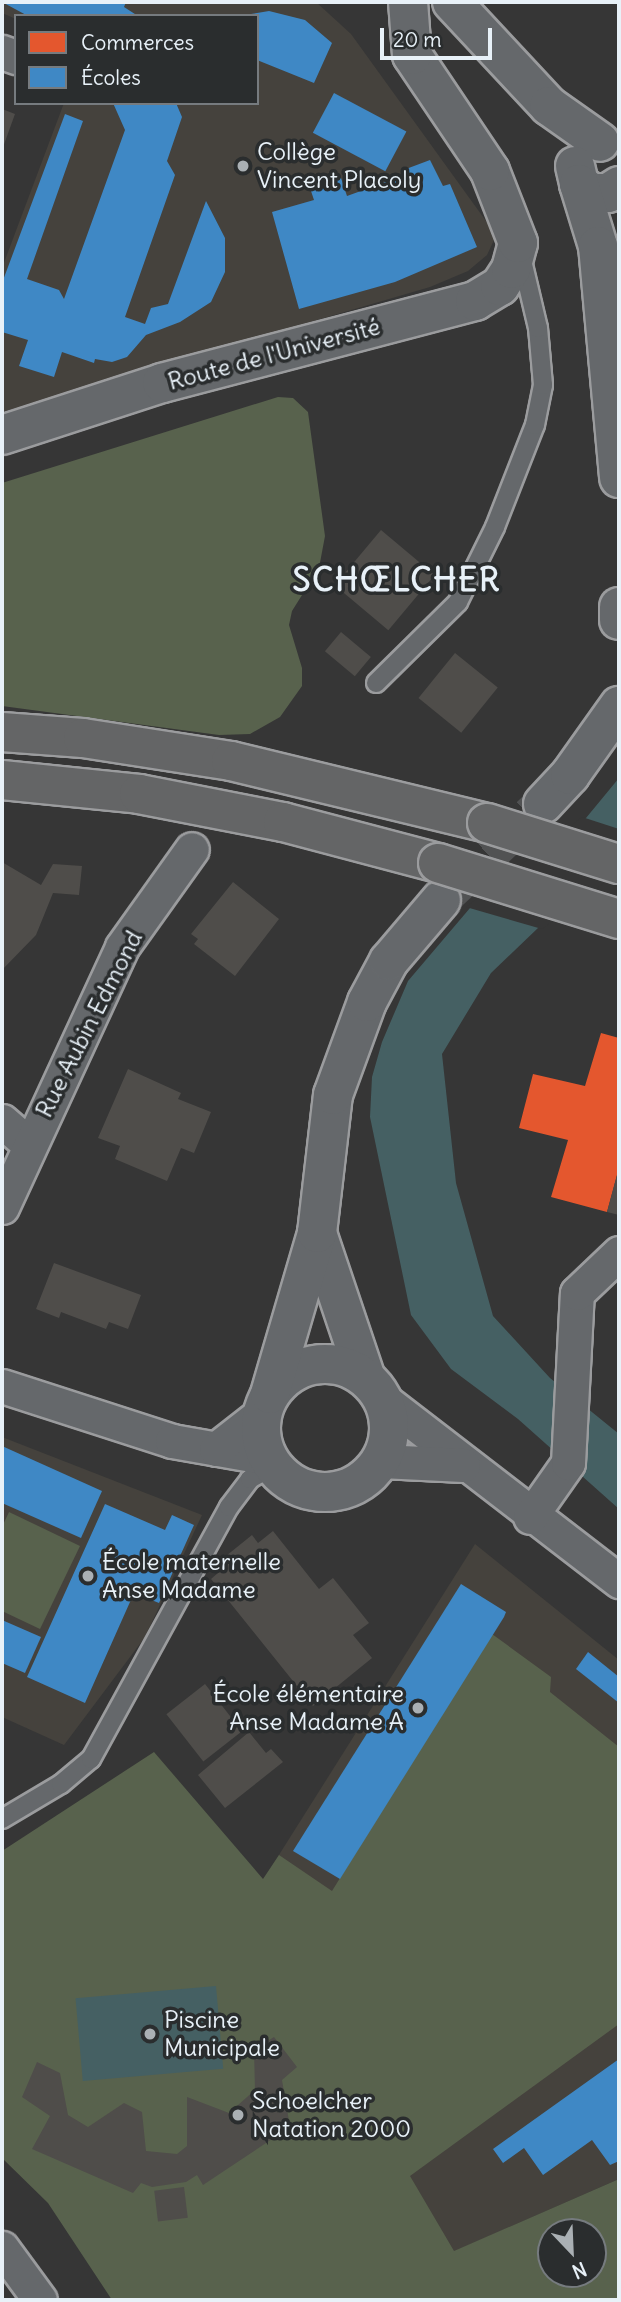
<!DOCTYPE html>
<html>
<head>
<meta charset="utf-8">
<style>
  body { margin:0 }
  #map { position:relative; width:621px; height:2302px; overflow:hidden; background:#363636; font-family:Delius,sans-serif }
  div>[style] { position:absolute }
  .built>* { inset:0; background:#45423d }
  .green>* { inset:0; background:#58624d }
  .water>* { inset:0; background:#456063; transform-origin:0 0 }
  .pier>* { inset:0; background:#363636 }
  .shops>* { inset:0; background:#e4572e }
  .schools>* { inset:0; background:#3f88c5; transform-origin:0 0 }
  .building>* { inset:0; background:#4f4d4a; transform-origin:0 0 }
  .secondary-tunnel>* { height:38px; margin-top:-19px; transform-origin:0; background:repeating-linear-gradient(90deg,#515253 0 38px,transparent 0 57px) }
  .roads { filter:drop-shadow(2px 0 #9b9c9e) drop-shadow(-2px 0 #9b9c9e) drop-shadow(0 2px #9b9c9e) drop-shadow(0 -2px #9b9c9e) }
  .lane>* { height:18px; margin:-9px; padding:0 9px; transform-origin:9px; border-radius:9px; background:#65686b }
  .street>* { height:33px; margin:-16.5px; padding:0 16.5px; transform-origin:16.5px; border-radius:16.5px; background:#65686b }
  .secondary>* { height:38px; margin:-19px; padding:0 19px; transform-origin:19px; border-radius:19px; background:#65686b }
  .secondary>.ring { margin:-19px; padding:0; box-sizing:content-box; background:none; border:38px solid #65686b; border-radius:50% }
  .primary>* { height:38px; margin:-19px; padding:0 19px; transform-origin:19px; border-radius:19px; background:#646566 }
  .bridges { filter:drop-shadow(2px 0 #9b9c9e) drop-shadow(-2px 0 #9b9c9e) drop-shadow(0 2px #9b9c9e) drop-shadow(0 -2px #9b9c9e) }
  .primary-bridge>* { height:38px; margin:-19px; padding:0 19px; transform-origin:19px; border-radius:19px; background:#646566 }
  .dots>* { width:19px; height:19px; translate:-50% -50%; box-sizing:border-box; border:4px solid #2a2d2e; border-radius:50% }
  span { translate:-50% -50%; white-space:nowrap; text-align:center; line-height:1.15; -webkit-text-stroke:7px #2a2d2e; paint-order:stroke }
  .poi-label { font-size:24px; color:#e8f1f8 }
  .left { translate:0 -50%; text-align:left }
  .right { translate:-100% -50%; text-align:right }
  .street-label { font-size:24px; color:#e8f1f8 }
  .district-label { font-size:32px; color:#e8f1f8; font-weight:700; letter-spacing:2px }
  .frame { position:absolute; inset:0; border:4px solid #e8f1f8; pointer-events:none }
  .legend { position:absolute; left:14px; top:14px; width:245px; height:91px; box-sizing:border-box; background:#2a2d2e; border:2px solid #767b7f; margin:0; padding:9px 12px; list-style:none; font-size:21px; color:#e8f1f8 }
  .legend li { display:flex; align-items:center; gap:14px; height:35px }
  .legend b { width:35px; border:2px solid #767b7f }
  .north { position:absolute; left:537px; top:2218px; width:70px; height:70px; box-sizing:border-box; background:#2a2d2e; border:2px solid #767b7f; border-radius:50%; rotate:157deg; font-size:19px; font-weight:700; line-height:28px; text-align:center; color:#e8f1f8 }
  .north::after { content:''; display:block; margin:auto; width:24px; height:32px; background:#aab0b4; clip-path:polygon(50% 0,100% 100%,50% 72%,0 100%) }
  .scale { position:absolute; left:380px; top:28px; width:112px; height:32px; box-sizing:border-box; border:4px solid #e8f1f8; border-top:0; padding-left:9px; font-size:21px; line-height:24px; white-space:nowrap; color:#e8f1f8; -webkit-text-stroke:5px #2a2d2e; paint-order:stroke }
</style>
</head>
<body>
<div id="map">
  <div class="built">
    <div style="clip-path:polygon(2px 2px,316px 2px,351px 34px,491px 228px,494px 240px,487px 255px,468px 271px,430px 287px,2px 412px,2px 268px,64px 103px,257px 103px,257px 16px,16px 19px,2px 13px)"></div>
    <div style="clip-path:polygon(2px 1437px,202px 1515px,145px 1637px,64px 1745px,2px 1717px)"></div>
    <div style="clip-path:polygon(475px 1544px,619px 1660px,619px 2179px,453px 2252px,243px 1912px)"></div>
  </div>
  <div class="green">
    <div style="clip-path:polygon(278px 397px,293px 398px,308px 412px,325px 536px,319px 568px,292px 611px,289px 625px,302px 668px,302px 686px,280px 717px,250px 734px,219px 735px,2px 706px,2px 483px)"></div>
    <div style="clip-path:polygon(9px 1512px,80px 1546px,40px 1629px,2px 1611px,2px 1527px)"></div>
    <div style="clip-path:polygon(evenodd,492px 1634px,551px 1677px,550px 1692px,619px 1747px,619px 2024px,410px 2176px,454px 2251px,619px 2179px,619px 2300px,112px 2300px,48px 2203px,2px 2158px,2px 1851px,154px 1752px,263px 1879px,279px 1855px,332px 1891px,492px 1634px,551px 2232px,593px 2232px,593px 2274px,551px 2274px,551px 2232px)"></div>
  </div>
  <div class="water">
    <div style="clip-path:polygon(619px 778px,619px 868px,538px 928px,491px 973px,442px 1054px,456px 1183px,493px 1316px,550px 1378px,619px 1434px,619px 1509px,518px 1419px,451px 1369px,411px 1315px,370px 1117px,372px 1077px,382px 1042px,408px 981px,470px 908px,586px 818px)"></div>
    <div style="left:216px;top:1986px;width:83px;height:141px;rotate:85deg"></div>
  </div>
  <div class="pier">
    <div style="clip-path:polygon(582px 817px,619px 829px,619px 872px,542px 929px,466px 907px)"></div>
  </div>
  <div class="shops">
    <div style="clip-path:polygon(601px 1033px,619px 1038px,619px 1168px,607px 1212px,551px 1197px,568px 1140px,519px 1128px,533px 1074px,585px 1086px)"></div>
  </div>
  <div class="schools">
    <div style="clip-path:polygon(2px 2px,126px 2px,124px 7px,138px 16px,28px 16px)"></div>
    <div style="clip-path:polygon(269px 11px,305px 20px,332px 43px,314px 83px,257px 60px,257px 16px,251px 14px)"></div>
    <div style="left:334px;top:93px;width:82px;height:45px;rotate:28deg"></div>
    <div style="clip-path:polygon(113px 103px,176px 103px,182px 117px,167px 161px,175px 175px,125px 317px,145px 324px,151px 308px,168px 304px,206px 201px,225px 238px,225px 272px,211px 302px,180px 322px,146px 335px,127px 357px,112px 362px,95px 359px,94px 363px,62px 352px,54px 377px,19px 366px,28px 340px,2px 332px,2px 283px,65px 114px,83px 121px,27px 279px,59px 290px,64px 299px,125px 130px)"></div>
    <div style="clip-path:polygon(430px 160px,443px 186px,450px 184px,477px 247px,395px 282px,299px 309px,272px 212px,314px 200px,310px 188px,341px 178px,347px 196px,408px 174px,406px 169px)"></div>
    <div style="clip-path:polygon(2px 1446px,102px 1491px,81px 1538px,2px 1503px)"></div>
    <div style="clip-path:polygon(105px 1504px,165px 1530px,172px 1515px,194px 1525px,159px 1603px,134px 1593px,85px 1703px,27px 1677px)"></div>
    <div style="clip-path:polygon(461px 1584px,506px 1612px,504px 1617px,340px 1879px,293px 1851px)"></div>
    <div style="clip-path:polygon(2px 1620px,41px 1637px,25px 1673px,2px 1663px)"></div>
    <div style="clip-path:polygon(588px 1652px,619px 1677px,619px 1703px,576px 1669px)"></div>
    <div style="clip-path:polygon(619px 2059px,619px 2161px,610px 2165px,592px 2140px,543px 2175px,524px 2148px,503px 2163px,493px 2149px)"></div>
  </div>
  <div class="building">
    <div style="clip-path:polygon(2px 109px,15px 114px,2px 150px)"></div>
    <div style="left:381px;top:530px;width:70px;height:72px;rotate:40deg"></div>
    <div style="left:341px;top:632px;width:39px;height:25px;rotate:40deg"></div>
    <div style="left:455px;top:653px;width:55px;height:58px;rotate:39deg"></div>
    <div style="clip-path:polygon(2px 862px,41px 885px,53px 864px,82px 866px,79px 895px,53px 893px,36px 935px,2px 970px)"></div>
    <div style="clip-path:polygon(233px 882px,279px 919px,235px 976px,194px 944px,198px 939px,191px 934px)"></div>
    <div style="clip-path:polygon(128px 1069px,181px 1093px,178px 1099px,211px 1112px,194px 1153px,181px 1148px,167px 1181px,115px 1159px,120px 1146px,98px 1138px)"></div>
    <div style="clip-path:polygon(618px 1171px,619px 1171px,619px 1215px,607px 1212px)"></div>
    <div style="clip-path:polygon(54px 1263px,141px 1295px,128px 1329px,109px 1322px,106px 1329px,61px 1312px,59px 1318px,36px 1309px)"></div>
    <div style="clip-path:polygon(273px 1531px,319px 1589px,333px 1578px,369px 1623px,353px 1635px,372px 1658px,313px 1706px,211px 1579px,226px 1566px,221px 1560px,252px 1535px,258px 1543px)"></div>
    <div style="left:205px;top:1684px;width:60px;height:49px;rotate:52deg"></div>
    <div style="clip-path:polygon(249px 1732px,266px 1753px,271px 1749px,283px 1762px,225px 1808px,198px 1775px)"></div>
    <div style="clip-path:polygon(274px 2037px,297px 2067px,282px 2080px,290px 2127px,203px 2185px,197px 2175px,186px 2182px,152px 2187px,141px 2183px,133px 2193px,32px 2149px,50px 2116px,22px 2097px,37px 2062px,60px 2073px,68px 2115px,88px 2127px,124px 2103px,142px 2112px,146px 2151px,177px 2154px,187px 2146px,187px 2097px,229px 2113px,255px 2090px,254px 2050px)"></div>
    <div style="left:184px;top:2187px;width:31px;height:30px;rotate:83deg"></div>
  </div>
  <div class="secondary-tunnel">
    <div style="left:447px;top:894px;width:122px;rotate:-43.3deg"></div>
  </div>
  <div class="roads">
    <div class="lane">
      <div style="left:376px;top:683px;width:115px;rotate:-44.6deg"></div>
      <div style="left:458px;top:602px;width:84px;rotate:-63.7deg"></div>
      <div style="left:495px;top:527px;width:110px;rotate:-68.6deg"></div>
      <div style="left:535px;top:425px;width:41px;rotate:-78.7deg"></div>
      <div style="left:543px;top:385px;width:57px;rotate:-95deg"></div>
      <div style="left:538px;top:328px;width:74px;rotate:-103.3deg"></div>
      <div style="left:2px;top:1819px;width:69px;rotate:-30.7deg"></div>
      <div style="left:61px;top:1784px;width:39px;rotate:-40deg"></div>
      <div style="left:91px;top:1759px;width:287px;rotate:-61.3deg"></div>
      <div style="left:229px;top:1507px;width:35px;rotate:-53deg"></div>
      <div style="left:250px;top:1479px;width:26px;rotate:-29deg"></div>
    </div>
    <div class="street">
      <div style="left:2px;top:52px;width:15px;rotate:20deg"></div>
      <div style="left:2px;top:1121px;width:35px;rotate:41deg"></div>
      <div style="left:2px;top:1207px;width:286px;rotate:-65.2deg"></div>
      <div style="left:122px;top:947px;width:120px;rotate:-54.5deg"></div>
      <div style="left:2px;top:1386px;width:179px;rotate:17.9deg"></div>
      <div style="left:172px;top:1441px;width:97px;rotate:10deg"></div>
      <div style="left:384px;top:1400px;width:297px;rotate:37.6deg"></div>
      <div style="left:216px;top:1449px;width:58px;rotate:-38deg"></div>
      <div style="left:381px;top:1461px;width:82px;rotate:2.8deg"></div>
      <div style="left:530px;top:1517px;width:66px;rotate:-54.9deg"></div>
      <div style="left:568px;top:1463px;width:170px;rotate:-87deg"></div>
      <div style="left:577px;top:1293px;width:58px;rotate:-43.6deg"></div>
      <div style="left:2px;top:2248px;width:64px;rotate:53.8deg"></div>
    </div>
    <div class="secondary">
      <div style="left:452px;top:2px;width:142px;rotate:47deg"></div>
      <div style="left:549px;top:106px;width:62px;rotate:35.2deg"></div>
      <div style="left:575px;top:166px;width:18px;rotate:77deg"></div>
      <div style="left:579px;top:184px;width:16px;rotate:35deg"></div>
      <div style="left:592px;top:193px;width:16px"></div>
      <div style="left:608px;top:193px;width:13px;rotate:-32deg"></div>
      <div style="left:579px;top:184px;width:65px;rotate:73deg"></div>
      <div style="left:598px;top:246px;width:233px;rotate:84.8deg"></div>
      <div style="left:2px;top:435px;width:168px;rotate:-18deg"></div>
      <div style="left:162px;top:383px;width:324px;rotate:-14.7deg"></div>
      <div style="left:475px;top:301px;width:29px;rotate:-31deg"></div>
      <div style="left:500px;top:286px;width:20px;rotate:-57deg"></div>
      <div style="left:511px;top:269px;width:27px;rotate:-75deg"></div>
      <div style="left:518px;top:243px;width:77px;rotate:-111.3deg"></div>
      <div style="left:490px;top:171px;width:140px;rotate:-123.9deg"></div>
      <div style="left:412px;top:55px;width:53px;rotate:-94.3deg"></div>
      <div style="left:619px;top:607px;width:13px;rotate:90deg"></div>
      <div style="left:543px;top:804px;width:40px;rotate:-47deg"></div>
      <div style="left:570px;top:775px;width:85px;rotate:-54.6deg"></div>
      <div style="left:317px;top:1233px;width:151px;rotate:71.4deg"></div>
      <div class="ring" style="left:261px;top:1364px;width:90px;height:90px"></div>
      <div style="left:270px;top:1394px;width:168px;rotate:-73.7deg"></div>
      <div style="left:317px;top:1233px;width:139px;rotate:-83.4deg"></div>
      <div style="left:333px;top:1095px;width:99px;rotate:-69.9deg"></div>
      <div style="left:367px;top:1002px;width:47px;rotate:-61.8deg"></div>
      <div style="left:389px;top:961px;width:80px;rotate:-49.6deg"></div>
    </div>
    <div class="primary">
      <div style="left:2px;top:732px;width:81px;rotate:4.2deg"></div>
      <div style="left:83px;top:738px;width:150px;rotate:8.8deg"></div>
      <div style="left:231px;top:761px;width:263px;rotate:13.6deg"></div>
      <div style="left:2px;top:780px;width:138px;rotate:5.8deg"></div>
      <div style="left:139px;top:794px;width:147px;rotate:11deg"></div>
      <div style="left:283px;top:822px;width:160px;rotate:14.8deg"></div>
    </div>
  </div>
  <div class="bridges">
    <div class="primary-bridge">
      <div style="left:487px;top:823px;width:138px;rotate:17.3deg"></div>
      <div style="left:438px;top:863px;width:189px;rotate:17.2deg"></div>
    </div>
  </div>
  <div class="dots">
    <div style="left:243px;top:166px;background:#aab0b4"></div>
    <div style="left:88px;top:1576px;background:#aab0b4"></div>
    <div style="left:418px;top:1708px;background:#aab0b4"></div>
    <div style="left:150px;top:2034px;background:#aab0b4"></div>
    <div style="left:238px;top:2115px;background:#aab0b4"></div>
  </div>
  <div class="poi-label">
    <span class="left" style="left:257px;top:166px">Collège<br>Vincent Placoly</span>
    <span class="left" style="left:102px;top:1576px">École maternelle<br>Anse Madame</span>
    <span class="right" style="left:404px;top:1708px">École élémentaire<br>Anse Madame A</span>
    <span class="left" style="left:164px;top:2034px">Piscine<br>Municipale</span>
    <span class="left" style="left:252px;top:2115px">Schoelcher<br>Natation 2000</span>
  </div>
  <div class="street-label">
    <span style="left:274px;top:354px;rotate:-15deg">Route de l'Université</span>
    <span style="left:89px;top:1024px;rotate:-63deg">Rue Aubin Edmond</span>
  </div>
  <div class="district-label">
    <span style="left:397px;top:580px">SCHŒLCHER</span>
  </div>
  <div class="frame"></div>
  <ul class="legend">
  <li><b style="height:19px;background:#e4572e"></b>Commerces</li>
  <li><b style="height:19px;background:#3f88c5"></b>Écoles</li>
  </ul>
  <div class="north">N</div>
  <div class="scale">20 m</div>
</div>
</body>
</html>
